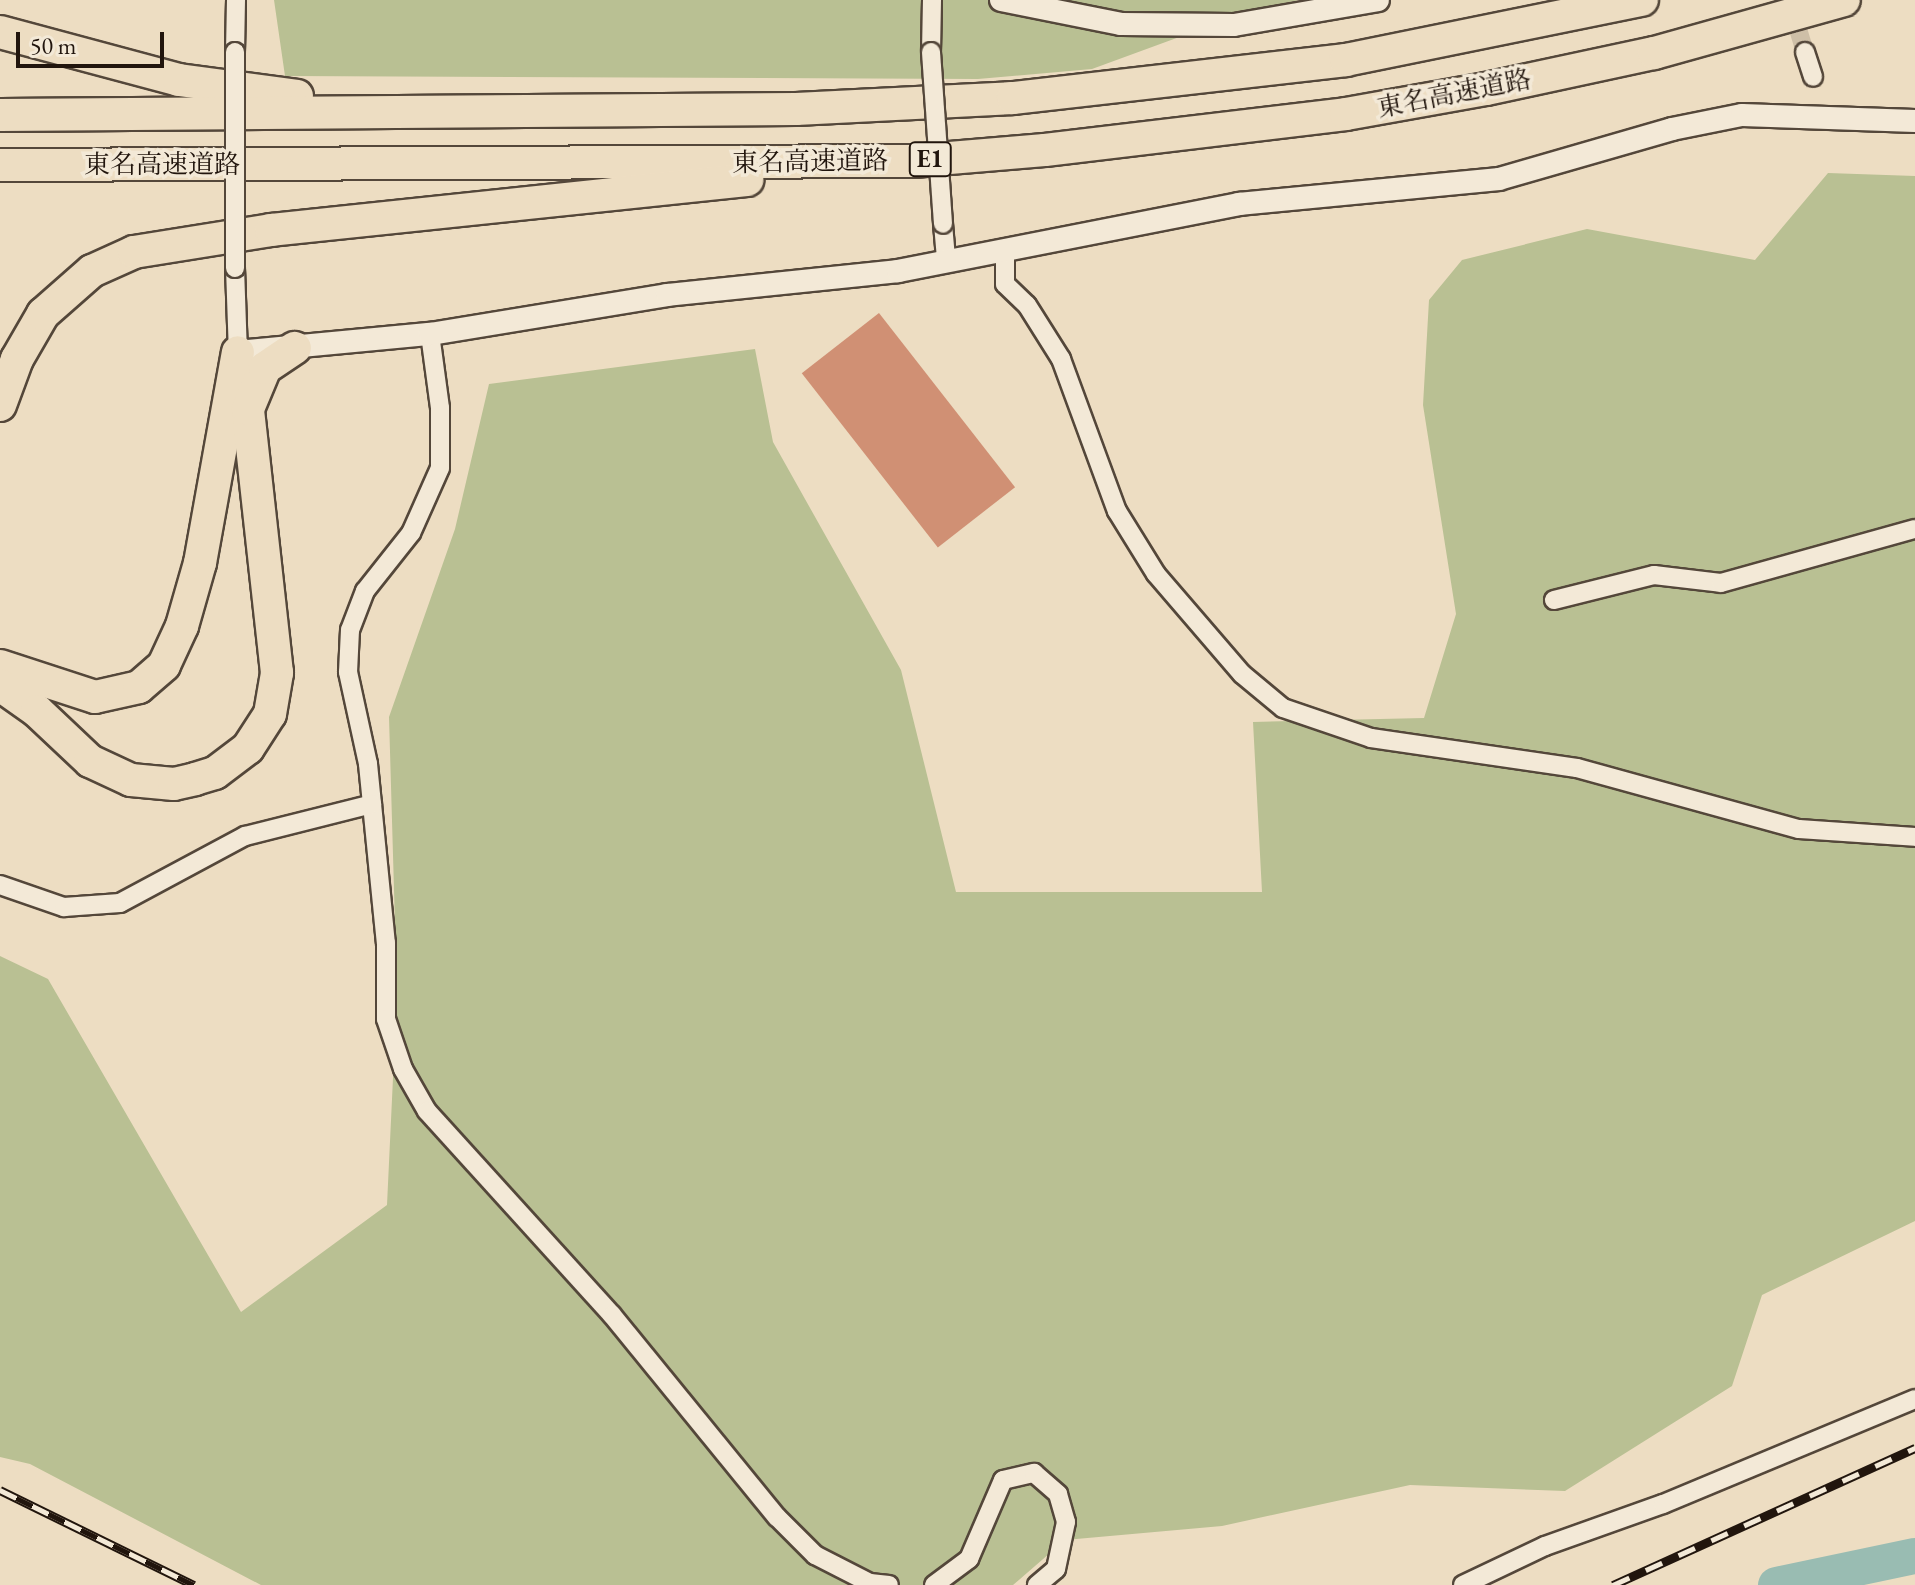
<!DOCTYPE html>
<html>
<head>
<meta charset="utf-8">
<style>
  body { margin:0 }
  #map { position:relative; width:1915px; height:1585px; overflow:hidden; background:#edddc2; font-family:"EB Garamond","Noto Serif JP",serif }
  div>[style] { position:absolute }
  .green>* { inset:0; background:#b9c093 }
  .river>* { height:36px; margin:-18px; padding:0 18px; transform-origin:18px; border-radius:18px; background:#99bcb2 }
  .building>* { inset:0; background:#d09074; transform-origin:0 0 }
  .minor-tunnel>* { height:18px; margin-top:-9px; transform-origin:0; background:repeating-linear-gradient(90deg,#cebfa7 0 18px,transparent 0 27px) }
  .roads { filter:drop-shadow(2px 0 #54473a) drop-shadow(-2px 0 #54473a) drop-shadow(0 2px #54473a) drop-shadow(0 -2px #54473a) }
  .minor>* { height:18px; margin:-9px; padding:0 9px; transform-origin:9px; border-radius:9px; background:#f3e9d7 }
  .tertiary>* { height:22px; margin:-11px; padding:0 11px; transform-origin:11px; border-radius:11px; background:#f3e9d7 }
  .motorway>* { height:32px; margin:-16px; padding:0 16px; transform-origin:16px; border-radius:16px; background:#edddc2 }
  .rail>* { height:9px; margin-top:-4.5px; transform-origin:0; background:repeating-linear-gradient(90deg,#f3e9d7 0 18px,#21150d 0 36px); box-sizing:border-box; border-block:2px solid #21150d }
  .bridges { filter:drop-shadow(2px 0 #54473a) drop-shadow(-2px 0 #54473a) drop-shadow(0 2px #54473a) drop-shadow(0 -2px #54473a) }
  .minor-bridge>* { height:18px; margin:-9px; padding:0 9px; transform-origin:9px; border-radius:9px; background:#f3e9d7 }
  span { translate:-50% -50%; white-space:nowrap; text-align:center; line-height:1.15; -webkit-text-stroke:7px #f3e9d7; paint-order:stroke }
  .shield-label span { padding:2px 6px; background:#f3e9d7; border:2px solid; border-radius:6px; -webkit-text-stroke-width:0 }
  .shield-label { font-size:24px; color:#21150d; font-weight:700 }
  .street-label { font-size:26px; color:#21150d }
  .scale { position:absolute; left:16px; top:32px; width:148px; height:36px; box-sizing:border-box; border:4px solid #21150d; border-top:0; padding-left:10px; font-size:24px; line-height:28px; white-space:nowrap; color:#21150d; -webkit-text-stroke:6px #f3e9d7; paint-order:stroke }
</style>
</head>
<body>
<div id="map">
  <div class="green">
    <div style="clip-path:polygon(274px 0,1299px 0,1253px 10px,1092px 69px,978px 79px,285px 76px)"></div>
    <div style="clip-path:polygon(1828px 173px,1915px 176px,1915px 1221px,1762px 1295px,1732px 1386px,1565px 1491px,1410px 1485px,1222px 1526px,1065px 1540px,1013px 1585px,261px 1585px,30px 1464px,0 1457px,0 956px,48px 979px,241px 1312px,387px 1205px,397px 993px,389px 717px,455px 529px,489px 384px,755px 349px,773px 442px,901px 670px,956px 892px,1262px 892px,1253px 722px,1424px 718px,1456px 614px,1423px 405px,1429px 300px,1462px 260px,1587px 229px,1755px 260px)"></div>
  </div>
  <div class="river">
    <div style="left:1776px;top:1585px;width:142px;rotate:-11.8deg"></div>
  </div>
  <div class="building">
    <div style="left:879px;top:313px;width:221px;height:98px;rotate:52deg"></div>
  </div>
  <div class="minor-tunnel">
    <div style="left:1791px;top:6px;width:48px;rotate:73.1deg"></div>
  </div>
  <div class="roads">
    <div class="minor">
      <div style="left:235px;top:52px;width:52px;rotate:-88.9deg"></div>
      <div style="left:931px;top:52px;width:52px;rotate:-88.9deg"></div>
      <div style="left:1805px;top:52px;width:26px;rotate:72deg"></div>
      <div style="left:943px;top:224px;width:38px;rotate:85deg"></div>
      <div style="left:1005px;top:250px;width:34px;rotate:90deg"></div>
      <div style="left:1005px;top:284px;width:30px;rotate:44deg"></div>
      <div style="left:1027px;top:305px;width:64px;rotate:57.8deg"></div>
      <div style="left:1061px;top:359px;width:162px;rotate:69.8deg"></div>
      <div style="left:1117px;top:511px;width:74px;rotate:58.2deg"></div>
      <div style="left:1156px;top:574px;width:132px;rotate:49.3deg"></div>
      <div style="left:1242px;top:674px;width:53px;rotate:39.7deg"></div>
      <div style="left:1283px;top:708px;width:93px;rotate:18.8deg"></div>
      <div style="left:1371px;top:738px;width:208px;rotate:8.3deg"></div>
      <div style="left:1577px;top:768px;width:230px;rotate:15.4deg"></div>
      <div style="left:1799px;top:829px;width:116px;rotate:3.9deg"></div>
      <div style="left:235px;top:268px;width:84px;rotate:88deg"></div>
      <div style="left:430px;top:334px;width:75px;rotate:82.3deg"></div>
      <div style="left:440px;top:408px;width:60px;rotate:90deg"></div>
      <div style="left:440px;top:468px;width:71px;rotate:114deg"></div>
      <div style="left:411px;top:533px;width:74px;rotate:128.4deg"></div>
      <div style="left:365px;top:591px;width:42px;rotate:111deg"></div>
      <div style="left:350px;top:630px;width:42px;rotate:92.7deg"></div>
      <div style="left:348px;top:672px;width:94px;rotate:77.7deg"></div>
      <div style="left:368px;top:764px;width:180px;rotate:84.3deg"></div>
      <div style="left:386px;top:943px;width:76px;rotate:90deg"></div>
      <div style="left:386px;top:1019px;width:53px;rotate:71.2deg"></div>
      <div style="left:403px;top:1069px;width:48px;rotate:60.3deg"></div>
      <div style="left:427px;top:1111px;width:275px;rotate:47.8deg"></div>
      <div style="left:612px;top:1315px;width:261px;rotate:50.8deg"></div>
      <div style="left:777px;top:1517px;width:54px;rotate:45deg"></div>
      <div style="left:815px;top:1555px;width:62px;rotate:27deg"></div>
      <div style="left:870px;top:1583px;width:19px;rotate:6deg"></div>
      <div style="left:1554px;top:600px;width:103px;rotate:-14deg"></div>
      <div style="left:1654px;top:575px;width:67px;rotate:6.8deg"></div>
      <div style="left:1721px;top:583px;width:201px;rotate:-15.6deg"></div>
      <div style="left:0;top:885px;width:68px;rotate:19deg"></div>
      <div style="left:64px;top:907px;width:56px;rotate:-4.1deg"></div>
      <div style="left:120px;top:903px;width:142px;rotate:-28.2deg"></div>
      <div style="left:245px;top:836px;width:131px;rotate:-14.1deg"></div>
      <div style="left:934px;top:1585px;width:44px;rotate:-36.6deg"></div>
      <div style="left:969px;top:1559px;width:86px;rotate:-66.7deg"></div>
      <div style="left:1003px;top:1480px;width:32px;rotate:-13deg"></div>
      <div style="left:1034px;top:1473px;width:32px;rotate:41deg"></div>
      <div style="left:1058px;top:1494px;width:29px;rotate:74deg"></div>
      <div style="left:1066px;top:1522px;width:48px;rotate:102deg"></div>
      <div style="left:1056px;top:1569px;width:25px;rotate:140deg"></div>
      <div style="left:1463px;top:1585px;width:91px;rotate:-25.4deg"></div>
      <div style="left:1545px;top:1546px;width:125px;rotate:-19.6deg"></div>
      <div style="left:1663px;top:1504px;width:273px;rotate:-22.6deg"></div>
    </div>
    <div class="tertiary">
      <div style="left:1001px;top:0;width:122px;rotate:11.3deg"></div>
      <div style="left:1121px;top:24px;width:113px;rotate:0.5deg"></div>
      <div style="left:1234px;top:25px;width:146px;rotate:-9.8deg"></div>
      <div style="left:238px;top:352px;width:193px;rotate:-5.4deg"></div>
      <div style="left:430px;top:334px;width:240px;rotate:-9.3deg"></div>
      <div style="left:667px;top:295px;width:232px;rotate:-5.9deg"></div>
      <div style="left:898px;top:271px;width:348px;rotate:-11.1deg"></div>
      <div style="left:1239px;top:204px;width:261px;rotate:-5.5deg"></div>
      <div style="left:1499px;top:179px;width:180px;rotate:-16.1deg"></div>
      <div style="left:1672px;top:129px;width:71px;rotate:-11.3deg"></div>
      <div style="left:1742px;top:115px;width:173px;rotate:2deg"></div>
    </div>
    <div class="motorway">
      <div style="left:0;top:32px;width:185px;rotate:15deg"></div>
      <div style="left:179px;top:80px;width:119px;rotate:7.7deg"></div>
      <div style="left:0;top:115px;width:796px;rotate:-0.43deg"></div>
      <div style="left:796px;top:109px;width:217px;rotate:-2.9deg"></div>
      <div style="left:1013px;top:98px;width:335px;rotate:-6.5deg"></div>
      <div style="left:1346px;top:60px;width:302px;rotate:-11.5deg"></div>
      <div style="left:0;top:165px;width:914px;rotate:-0.25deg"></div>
      <div style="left:914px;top:161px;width:131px;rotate:-4.8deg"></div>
      <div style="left:1045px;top:150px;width:303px;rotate:-6.8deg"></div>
      <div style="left:1346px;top:114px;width:142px;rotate:-10.1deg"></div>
      <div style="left:1486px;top:89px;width:172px;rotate:-12.1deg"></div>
      <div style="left:1654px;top:53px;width:197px;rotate:-15.6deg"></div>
      <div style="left:0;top:405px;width:49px;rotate:-69.7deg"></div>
      <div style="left:17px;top:359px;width:52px;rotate:-60deg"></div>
      <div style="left:43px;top:314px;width:65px;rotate:-41.3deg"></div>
      <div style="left:92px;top:271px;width:46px;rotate:-24.3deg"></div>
      <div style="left:134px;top:252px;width:139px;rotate:-9.1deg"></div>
      <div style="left:271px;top:230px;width:479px;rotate:-6deg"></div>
      <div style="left:0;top:666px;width:100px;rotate:18.1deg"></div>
      <div style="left:95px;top:697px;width:45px;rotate:-12.8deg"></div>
      <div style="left:139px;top:687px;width:33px;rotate:-41deg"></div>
      <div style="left:164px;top:665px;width:43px;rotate:-65.2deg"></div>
      <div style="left:182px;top:626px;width:66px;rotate:-74.1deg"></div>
      <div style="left:200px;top:563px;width:214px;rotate:-79.8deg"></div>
      <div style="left:0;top:685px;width:45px;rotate:35.1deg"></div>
      <div style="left:37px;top:711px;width:73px;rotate:43.3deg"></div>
      <div style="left:90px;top:761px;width:45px;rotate:24.9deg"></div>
      <div style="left:131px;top:780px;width:43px;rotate:5.3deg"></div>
      <div style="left:174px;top:784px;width:22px;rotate:-13deg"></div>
      <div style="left:195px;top:779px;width:21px;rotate:-17deg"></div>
      <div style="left:215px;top:773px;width:41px;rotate:-37.1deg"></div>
      <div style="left:248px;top:748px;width:40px;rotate:-57.1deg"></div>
      <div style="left:270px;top:714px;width:42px;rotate:-80.3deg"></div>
      <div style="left:277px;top:673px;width:266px;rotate:-96.3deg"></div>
      <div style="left:248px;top:409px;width:44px;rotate:-67.5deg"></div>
      <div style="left:265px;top:368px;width:36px;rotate:-34deg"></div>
    </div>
  </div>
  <div class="rail">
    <div style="left:0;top:1490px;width:216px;rotate:26.1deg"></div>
    <div style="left:1613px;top:1585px;width:332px;rotate:-24.4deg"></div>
  </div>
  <div class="bridges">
    <div class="minor-bridge">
      <div style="left:931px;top:52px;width:172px;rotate:86deg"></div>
      <div style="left:235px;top:268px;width:216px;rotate:-90deg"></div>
    </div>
  </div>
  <div class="shield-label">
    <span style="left:930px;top:159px">E1</span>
  </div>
  <div class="street-label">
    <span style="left:1454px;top:94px;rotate:-11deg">東名高速道路</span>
    <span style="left:810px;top:162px;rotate:-1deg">東名高速道路</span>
    <span style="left:162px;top:165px">東名高速道路</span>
  </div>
  <div class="scale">50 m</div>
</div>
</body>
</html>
